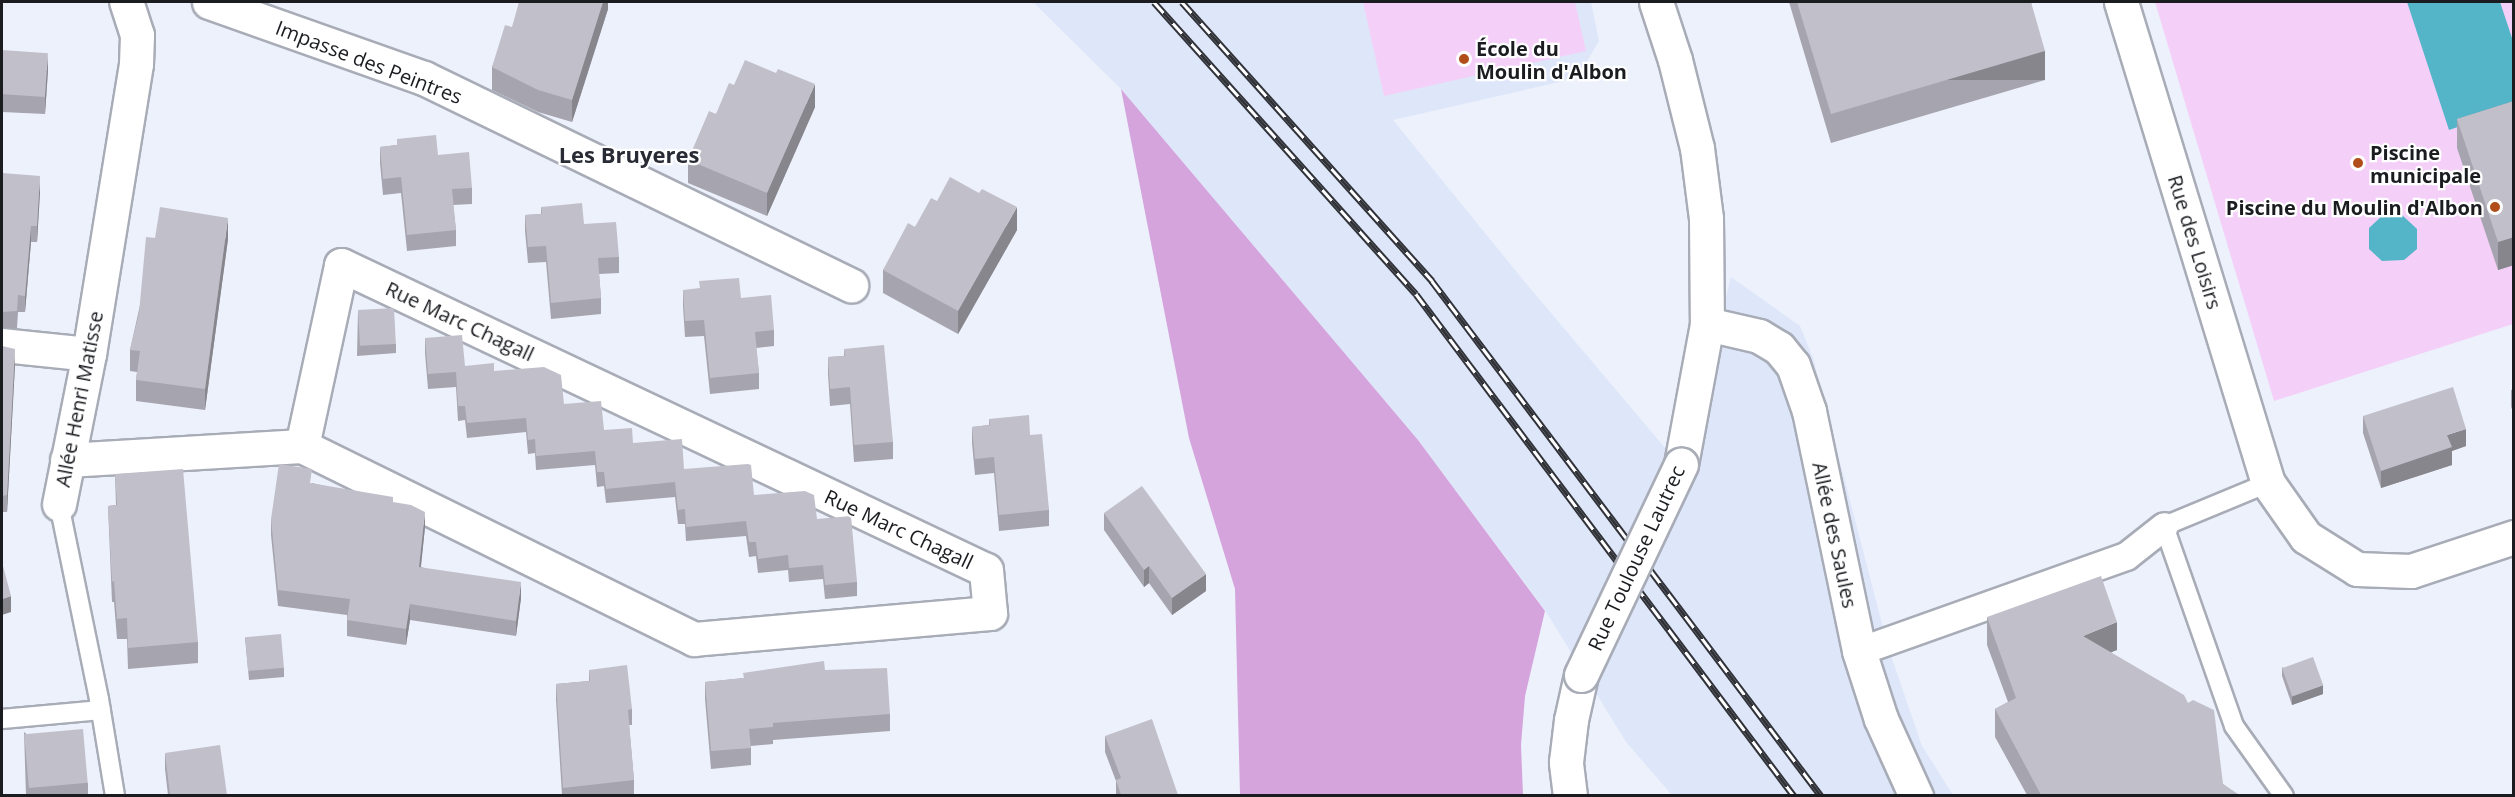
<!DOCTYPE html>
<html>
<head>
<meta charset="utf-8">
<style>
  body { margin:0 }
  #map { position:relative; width:2515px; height:797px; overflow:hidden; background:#ecf1fc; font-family:"Open Sans",sans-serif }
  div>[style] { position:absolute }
  .built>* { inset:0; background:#dee6f9 }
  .green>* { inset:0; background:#f4d0f9 }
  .forest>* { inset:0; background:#d5a4dc }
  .water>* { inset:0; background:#54b4c8 }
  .roads { filter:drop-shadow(2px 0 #a8acb7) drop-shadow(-2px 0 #a8acb7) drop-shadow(0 2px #a8acb7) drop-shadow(0 -2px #a8acb7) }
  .service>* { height:18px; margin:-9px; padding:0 9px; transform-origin:9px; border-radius:9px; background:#fff }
  .pedestrian>* { height:27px; margin:-13.5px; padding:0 13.5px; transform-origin:13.5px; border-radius:13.5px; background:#fff }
  .minor>* { height:33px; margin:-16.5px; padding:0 16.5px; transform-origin:16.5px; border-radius:16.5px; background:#fff }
  .tertiary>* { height:33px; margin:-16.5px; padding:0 16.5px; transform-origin:16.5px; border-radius:16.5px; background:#fff }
  .rail>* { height:7px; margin-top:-3.5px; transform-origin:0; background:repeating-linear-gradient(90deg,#fff 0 14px,#303237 0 28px); box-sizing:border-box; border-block:2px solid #303237 }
  .bridges { filter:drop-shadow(2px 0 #a8acb7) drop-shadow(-2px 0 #a8acb7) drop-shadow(0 2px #a8acb7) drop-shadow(0 -2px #a8acb7) }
  .tertiary-bridge>* { height:33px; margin:-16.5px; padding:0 16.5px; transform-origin:16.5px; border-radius:16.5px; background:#fff }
  .wall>* { inset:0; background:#a6a4ae }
  .shaded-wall>* { inset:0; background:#87868d; transform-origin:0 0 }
  .building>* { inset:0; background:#c1bfca; transform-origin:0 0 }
  .dots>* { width:16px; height:16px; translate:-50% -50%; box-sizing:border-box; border:3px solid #fff; border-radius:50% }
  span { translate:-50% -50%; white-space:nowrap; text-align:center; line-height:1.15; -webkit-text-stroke:4.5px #fff; paint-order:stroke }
  .poi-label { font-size:20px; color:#1a1c20; font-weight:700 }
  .left { translate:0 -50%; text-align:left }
  .right { translate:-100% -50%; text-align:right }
  .street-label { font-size:20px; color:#1a1c20 }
  .quarter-label { font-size:22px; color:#282b34; font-weight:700 }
  .frame { position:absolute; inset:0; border:3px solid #1a1c20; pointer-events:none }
</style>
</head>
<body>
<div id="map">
  <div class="built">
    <div style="clip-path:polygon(1033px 2px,1591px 2px,1599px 41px,1577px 78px,1393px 120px,1524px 281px,1682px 468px,1731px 277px,1800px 326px,1813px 358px,1888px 647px,1922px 746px,1953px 795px,1672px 795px,1626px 742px,1545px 610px,1418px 440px,1121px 89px)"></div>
  </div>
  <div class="green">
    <div style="clip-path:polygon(1363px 2px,1575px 2px,1586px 51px,1384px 96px)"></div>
    <div style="clip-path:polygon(2155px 2px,2513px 2px,2513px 324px,2274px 401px)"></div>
  </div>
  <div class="forest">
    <div style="clip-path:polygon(1121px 89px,1418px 440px,1545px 611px,1525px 696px,1521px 745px,1523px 795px,1240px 795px,1235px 589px,1189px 438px)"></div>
  </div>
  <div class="water">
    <div style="clip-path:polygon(2407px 2px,2500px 2px,2513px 41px,2513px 108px,2449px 130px)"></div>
    <div style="clip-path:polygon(2401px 214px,2417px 229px,2417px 249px,2404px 260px,2382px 261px,2369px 249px,2369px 228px,2383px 215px)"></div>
  </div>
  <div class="roads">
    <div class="service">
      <div style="left:2268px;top:483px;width:113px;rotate:157.5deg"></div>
      <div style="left:2164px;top:526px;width:212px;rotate:70.7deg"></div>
      <div style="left:2234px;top:726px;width:86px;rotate:54.5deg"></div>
      <div style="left:59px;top:504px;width:199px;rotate:78.4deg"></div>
      <div style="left:99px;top:699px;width:98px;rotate:80.6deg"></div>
      <div style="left:2px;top:719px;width:99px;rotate:-5.2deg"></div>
    </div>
    <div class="pedestrian">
      <div style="left:1859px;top:651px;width:283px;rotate:-19.6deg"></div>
      <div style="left:2126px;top:556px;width:48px;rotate:-38.3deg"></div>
    </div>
    <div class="minor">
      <div style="left:209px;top:2px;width:228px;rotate:19.5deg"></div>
      <div style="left:424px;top:78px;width:475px;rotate:25.9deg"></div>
      <div style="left:2121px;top:2px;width:503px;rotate:73.01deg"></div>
      <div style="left:2268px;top:483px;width:66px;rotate:54.9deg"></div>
      <div style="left:2306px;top:537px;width:60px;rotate:32.1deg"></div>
      <div style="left:2357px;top:569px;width:54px;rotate:2.1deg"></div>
      <div style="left:2411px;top:571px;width:108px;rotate:-18.3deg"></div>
      <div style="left:1707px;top:324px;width:53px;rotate:13deg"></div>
      <div style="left:1759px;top:336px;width:23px;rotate:31deg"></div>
      <div style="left:1779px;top:348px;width:22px;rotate:51deg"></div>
      <div style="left:1793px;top:365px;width:49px;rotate:70.8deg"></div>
      <div style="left:1809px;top:411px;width:245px;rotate:78.2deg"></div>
      <div style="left:1859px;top:651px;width:71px;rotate:72.1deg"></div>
      <div style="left:1881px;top:719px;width:85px;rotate:65.6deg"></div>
      <div style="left:2px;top:345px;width:87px;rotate:5.9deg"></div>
      <div style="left:67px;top:460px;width:235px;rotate:-3.4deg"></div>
      <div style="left:302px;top:446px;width:185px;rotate:-77.8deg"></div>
      <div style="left:341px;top:265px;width:713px;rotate:25.31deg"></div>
      <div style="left:986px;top:570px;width:43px;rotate:84.7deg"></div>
      <div style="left:990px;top:613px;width:297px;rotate:175deg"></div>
      <div style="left:694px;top:639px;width:437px;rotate:-153.8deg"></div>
      <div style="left:59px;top:504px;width:153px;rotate:-78.7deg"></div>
      <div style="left:89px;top:354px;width:294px;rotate:-80.8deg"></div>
      <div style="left:136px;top:64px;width:29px;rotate:-88deg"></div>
      <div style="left:137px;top:35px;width:35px;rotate:-108deg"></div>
    </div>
    <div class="tertiary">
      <div style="left:1656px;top:2px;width:61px;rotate:71.9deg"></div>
      <div style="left:1675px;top:60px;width:91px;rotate:76deg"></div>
      <div style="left:1697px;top:148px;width:71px;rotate:82.7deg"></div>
      <div style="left:1706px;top:218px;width:106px;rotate:89.5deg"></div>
      <div style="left:1707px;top:324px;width:142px;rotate:100.5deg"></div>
      <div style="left:1570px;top:796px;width:34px;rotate:-97deg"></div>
      <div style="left:1566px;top:762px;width:42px;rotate:-83.2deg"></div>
      <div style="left:1571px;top:720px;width:46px;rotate:-77.5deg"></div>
    </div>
  </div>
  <div class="rail">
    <div style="left:1154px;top:2px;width:392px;rotate:48.1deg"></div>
    <div style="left:1416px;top:294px;width:628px;rotate:53.02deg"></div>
    <div style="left:1182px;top:2px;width:375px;rotate:48.1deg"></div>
    <div style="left:1432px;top:281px;width:645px;rotate:52.93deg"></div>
  </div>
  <div class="bridges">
    <div class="tertiary-bridge">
      <div style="left:1581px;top:675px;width:233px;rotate:-64.6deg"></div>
    </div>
  </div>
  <div class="wall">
    <div style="clip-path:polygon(608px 2px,608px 9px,572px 122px,538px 112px,492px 90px,492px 67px,512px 27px)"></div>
    <div style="clip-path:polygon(1789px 2px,2031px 2px,2045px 80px,1831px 143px)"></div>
    <div style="clip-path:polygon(2px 50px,48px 70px,45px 114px,2px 112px)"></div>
    <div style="clip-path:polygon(734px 85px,815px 107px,767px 216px,688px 183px,688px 160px,716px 114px)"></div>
    <div style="clip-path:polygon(2514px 101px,2514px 265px,2498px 270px,2457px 148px,2457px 119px)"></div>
    <div style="clip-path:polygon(397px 139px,438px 155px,472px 188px,472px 204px,453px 205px,456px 230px,456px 246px,407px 251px,401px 193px,383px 195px,380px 163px,380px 147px,397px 145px)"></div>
    <div style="clip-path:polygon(2px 173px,40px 192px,37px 242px,31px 242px,25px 312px,18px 312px,17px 328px,2px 328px)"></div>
    <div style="clip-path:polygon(937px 201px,1017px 230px,958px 334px,883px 293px,883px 270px,915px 227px)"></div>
    <div style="clip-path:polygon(541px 207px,584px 224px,619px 257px,619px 273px,599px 274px,601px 298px,601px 314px,551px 319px,546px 262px,528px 263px,525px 231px,525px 215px,541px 214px)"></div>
    <div style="clip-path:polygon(155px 238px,228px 239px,205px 410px,136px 401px,136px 380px,137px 372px,130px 371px,130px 350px)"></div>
    <div style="clip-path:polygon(683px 290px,741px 298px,774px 330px,774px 346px,756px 348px,759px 373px,759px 389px,710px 394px,704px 336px,685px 337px,683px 306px)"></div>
    <div style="clip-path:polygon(358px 311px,396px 344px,396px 353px,357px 356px)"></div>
    <div style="clip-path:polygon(425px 338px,465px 366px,494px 371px,564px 404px,604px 430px,633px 443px,684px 469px,817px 519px,857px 582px,857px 596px,825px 599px,823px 579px,789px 582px,788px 570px,758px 573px,756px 556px,749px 557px,746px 536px,686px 541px,685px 524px,678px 524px,675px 497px,606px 503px,604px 486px,597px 487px,595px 465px,536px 470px,535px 453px,528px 454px,526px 432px,467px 438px,465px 420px,458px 421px,456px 387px,428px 389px,425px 353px)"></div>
    <div style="clip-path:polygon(2px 346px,15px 365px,7px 512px,2px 512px)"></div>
    <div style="clip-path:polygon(844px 349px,893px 442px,893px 459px,854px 462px,850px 404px,830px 406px,828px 374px,828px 357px,844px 356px)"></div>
    <div style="clip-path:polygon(2514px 389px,2514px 414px,2511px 407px,2511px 390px)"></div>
    <div style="clip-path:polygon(2363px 416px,2466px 446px,2452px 451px,2452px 465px,2381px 488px,2363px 433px)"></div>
    <div style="clip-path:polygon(989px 419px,1030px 435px,1049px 510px,1049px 526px,999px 531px,994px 473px,975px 475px,972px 443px,972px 427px,989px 425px)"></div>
    <div style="clip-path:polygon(115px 474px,198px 642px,198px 663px,128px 669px,127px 639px,117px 639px,114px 602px,112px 602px,108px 506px,116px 505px)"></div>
    <div style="clip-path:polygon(312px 483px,393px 502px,425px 527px,421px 567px,521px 598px,516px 636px,410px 620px,406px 645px,347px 636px,347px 615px,278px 606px,271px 535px,271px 519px)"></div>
    <div style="clip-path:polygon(1104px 513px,1206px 591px,1172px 615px,1149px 583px,1144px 587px,1104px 530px)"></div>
    <div style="clip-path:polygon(1987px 617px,2117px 650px,2111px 652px,2223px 784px,2238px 795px,2027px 795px,1995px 737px,1995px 709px,2008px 702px,1987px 645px)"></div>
    <div style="clip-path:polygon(245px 637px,284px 668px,284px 677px,249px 680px)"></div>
    <div style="clip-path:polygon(2282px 667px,2323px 694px,2292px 705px,2282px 676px)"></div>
    <div style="clip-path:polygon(589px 670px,632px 709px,632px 725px,629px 725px,634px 780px,634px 795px,562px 795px,556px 700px,556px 684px,589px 681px)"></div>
    <div style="clip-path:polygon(825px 670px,890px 714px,890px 731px,773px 740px,773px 744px,751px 746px,751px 765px,711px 769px,705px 699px,705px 682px)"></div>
    <div style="clip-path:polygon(24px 732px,88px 783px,88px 795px,26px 795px)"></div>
    <div style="clip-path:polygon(1105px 736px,1178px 795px,1116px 795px,1116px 781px,1105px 752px)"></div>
    <div style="clip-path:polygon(165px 753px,227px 795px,168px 795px,165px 769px)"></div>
  </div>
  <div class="shaded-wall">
    <div style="clip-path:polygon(603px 2px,608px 2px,608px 9px,572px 122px,572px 100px)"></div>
    <div style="left:2045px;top:51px;width:29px;height:223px;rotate:90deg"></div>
    <div style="clip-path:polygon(48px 53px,48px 70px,45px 114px,45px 97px)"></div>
    <div style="clip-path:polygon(815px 84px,815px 107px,767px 216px,767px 193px)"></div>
    <div style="clip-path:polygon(40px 176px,40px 192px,37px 242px,37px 226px)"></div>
    <div style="clip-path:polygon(1017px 207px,1017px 230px,958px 334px,958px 311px)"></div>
    <div style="clip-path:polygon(228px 218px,228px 239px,205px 410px,205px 389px)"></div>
    <div style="clip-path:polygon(31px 226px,31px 242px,25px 312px,25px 296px)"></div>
    <div style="clip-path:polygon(2514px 237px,2514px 265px,2498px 270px,2498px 242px)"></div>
    <div style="clip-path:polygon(15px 349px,15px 365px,7px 512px,7px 495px)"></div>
    <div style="clip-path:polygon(2466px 429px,2466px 446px,2452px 451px,2452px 465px,2381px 488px,2381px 471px,2447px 435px)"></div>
    <div style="clip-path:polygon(425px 512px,425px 527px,419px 583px,419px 567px)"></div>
    <div style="clip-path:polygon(1149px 566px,1149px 583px,1144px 587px,1144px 570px)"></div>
    <div style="clip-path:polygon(1206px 574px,1206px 591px,1172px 615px,1172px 598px)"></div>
    <div style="clip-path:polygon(521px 582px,521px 598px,516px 636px,516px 621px)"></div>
    <div style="clip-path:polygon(11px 596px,11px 612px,2px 615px,2px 599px)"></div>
    <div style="clip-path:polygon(410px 604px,410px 620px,406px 645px,406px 629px)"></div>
    <div style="clip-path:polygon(2117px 622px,2117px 650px,2083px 663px,2083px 636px)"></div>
    <div style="clip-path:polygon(2323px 685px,2323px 694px,2292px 705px,2292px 696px)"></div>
  </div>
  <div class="building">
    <div style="clip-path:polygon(519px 2px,603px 2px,572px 100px,538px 90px,492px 67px,505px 25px,512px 27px)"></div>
    <div style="clip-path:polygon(1797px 2px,2031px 2px,2045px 51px,1831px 114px)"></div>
    <div style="left:2px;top:50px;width:46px;height:44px;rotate:4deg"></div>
    <div style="clip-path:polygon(745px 60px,776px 73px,778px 69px,815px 84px,767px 193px,688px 160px,709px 111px,716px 114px,729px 83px,734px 85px)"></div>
    <div style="clip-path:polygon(2514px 101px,2514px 237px,2498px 242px,2457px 119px)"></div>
    <div style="clip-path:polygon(436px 135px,438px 155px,469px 152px,472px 188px,452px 189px,456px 230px,407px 235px,401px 177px,383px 179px,380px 147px,397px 145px,397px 139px)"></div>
    <div style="clip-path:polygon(2px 173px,40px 176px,37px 226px,31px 226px,25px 296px,18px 295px,17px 311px,2px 312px)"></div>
    <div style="clip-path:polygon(950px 177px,979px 193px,982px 189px,1017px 207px,958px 311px,883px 270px,908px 223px,915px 227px,931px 198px,937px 201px)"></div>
    <div style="clip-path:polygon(582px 203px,584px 224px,616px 222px,619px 257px,598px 258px,601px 298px,551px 303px,546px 246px,528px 247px,525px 215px,542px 214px,541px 207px)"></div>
    <div style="clip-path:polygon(160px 207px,228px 218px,205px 389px,136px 380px,140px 351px,130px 350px,139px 313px,146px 237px,155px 238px)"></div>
    <div style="clip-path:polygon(739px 278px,741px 298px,771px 295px,774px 330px,755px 332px,759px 373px,710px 378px,704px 320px,685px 321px,683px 290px,700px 288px,699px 281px)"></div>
    <div style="left:394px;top:308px;width:36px;height:36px;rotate:87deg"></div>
    <div style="clip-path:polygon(462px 335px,465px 366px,494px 363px,494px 371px,544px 367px,561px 375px,564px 404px,601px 401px,604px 430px,632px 428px,633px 443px,682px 439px,684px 469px,748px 464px,751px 465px,754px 495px,805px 491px,814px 495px,817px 519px,851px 516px,857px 582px,825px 585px,823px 565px,789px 568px,788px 555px,758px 559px,756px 542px,749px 542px,746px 521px,686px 527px,685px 509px,678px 510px,675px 482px,606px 489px,604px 472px,597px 472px,595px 451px,536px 456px,535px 439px,528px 440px,526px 418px,467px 423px,465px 406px,458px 406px,456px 372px,428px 374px,425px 338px)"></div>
    <div style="clip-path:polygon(884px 345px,893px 442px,854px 445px,850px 387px,830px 389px,828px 357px,845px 356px,844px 349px)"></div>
    <div style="clip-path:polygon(2px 346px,15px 349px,7px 495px,2px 496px)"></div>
    <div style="clip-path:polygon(2453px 387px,2466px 429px,2447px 435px,2452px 447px,2381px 471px,2363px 416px)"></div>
    <div style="clip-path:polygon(1029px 415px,1030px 435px,1042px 434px,1049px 510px,999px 515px,994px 457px,975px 459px,972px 427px,990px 425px,989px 419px)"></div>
    <div style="clip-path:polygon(279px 464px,312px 469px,310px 483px,393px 497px,393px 502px,411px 505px,425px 512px,419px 567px,521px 582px,516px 621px,410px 604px,406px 629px,347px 620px,350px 599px,278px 590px,271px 519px)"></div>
    <div style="clip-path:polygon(183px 469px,198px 642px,128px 648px,127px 618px,117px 619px,114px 581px,112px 582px,108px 506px,117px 505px,115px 474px)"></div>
    <div style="clip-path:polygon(1142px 486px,1206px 574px,1172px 598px,1149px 566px,1144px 570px,1104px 513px)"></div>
    <div style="clip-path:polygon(2px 562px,11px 596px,2px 599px)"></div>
    <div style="clip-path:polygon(2101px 576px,2117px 622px,2083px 636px,2184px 695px,2188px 703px,2193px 700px,2214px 710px,2223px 784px,2238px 794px,2238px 795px,2041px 795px,1995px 709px,2016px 698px,1987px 617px)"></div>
    <div style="left:281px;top:634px;width:34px;height:36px;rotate:85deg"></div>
    <div style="left:2313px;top:657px;width:30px;height:33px;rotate:70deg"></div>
    <div style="clip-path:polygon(824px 661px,825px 670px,887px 668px,890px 714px,773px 723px,773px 727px,749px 729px,751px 748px,711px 751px,705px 682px,744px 678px,743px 673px)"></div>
    <div style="clip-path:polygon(627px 665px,632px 709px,628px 710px,634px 780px,563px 788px,556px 684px,590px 681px,589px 670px)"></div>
    <div style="clip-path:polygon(1152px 719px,1178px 795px,1121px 795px,1116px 780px,1121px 778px,1105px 736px)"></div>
    <div style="left:83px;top:729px;width:54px;height:59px;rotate:85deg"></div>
    <div style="clip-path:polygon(220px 745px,227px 795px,170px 795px,165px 753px)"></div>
  </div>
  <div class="dots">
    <div style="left:1464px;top:59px;background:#b14d1a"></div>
    <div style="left:2358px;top:163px;background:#b14d1a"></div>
    <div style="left:2495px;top:207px;background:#b14d1a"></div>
  </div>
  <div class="poi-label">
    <span class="left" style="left:1476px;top:60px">École du<br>Moulin d'Albon</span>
    <span class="left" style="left:2370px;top:164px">Piscine<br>municipale</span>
    <span class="right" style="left:2483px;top:207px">Piscine du Moulin d'Albon</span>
  </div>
  <div class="street-label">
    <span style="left:369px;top:62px;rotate:21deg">Impasse des Peintres</span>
    <span style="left:2195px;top:242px;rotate:73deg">Rue des Loisirs</span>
    <span style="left:460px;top:321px;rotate:25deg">Rue Marc Chagall</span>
    <span style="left:79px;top:399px;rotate:-79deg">Allée Henri Matisse</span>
    <span style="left:899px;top:529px;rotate:25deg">Rue Marc Chagall</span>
    <span style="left:1835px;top:535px;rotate:78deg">Allée des Saules</span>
    <span style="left:1636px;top:558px;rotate:-65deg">Rue Toulouse Lautrec</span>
  </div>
  <div class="quarter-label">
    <span style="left:629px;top:155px">Les Bruyeres</span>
  </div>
  <div class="frame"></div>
</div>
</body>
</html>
